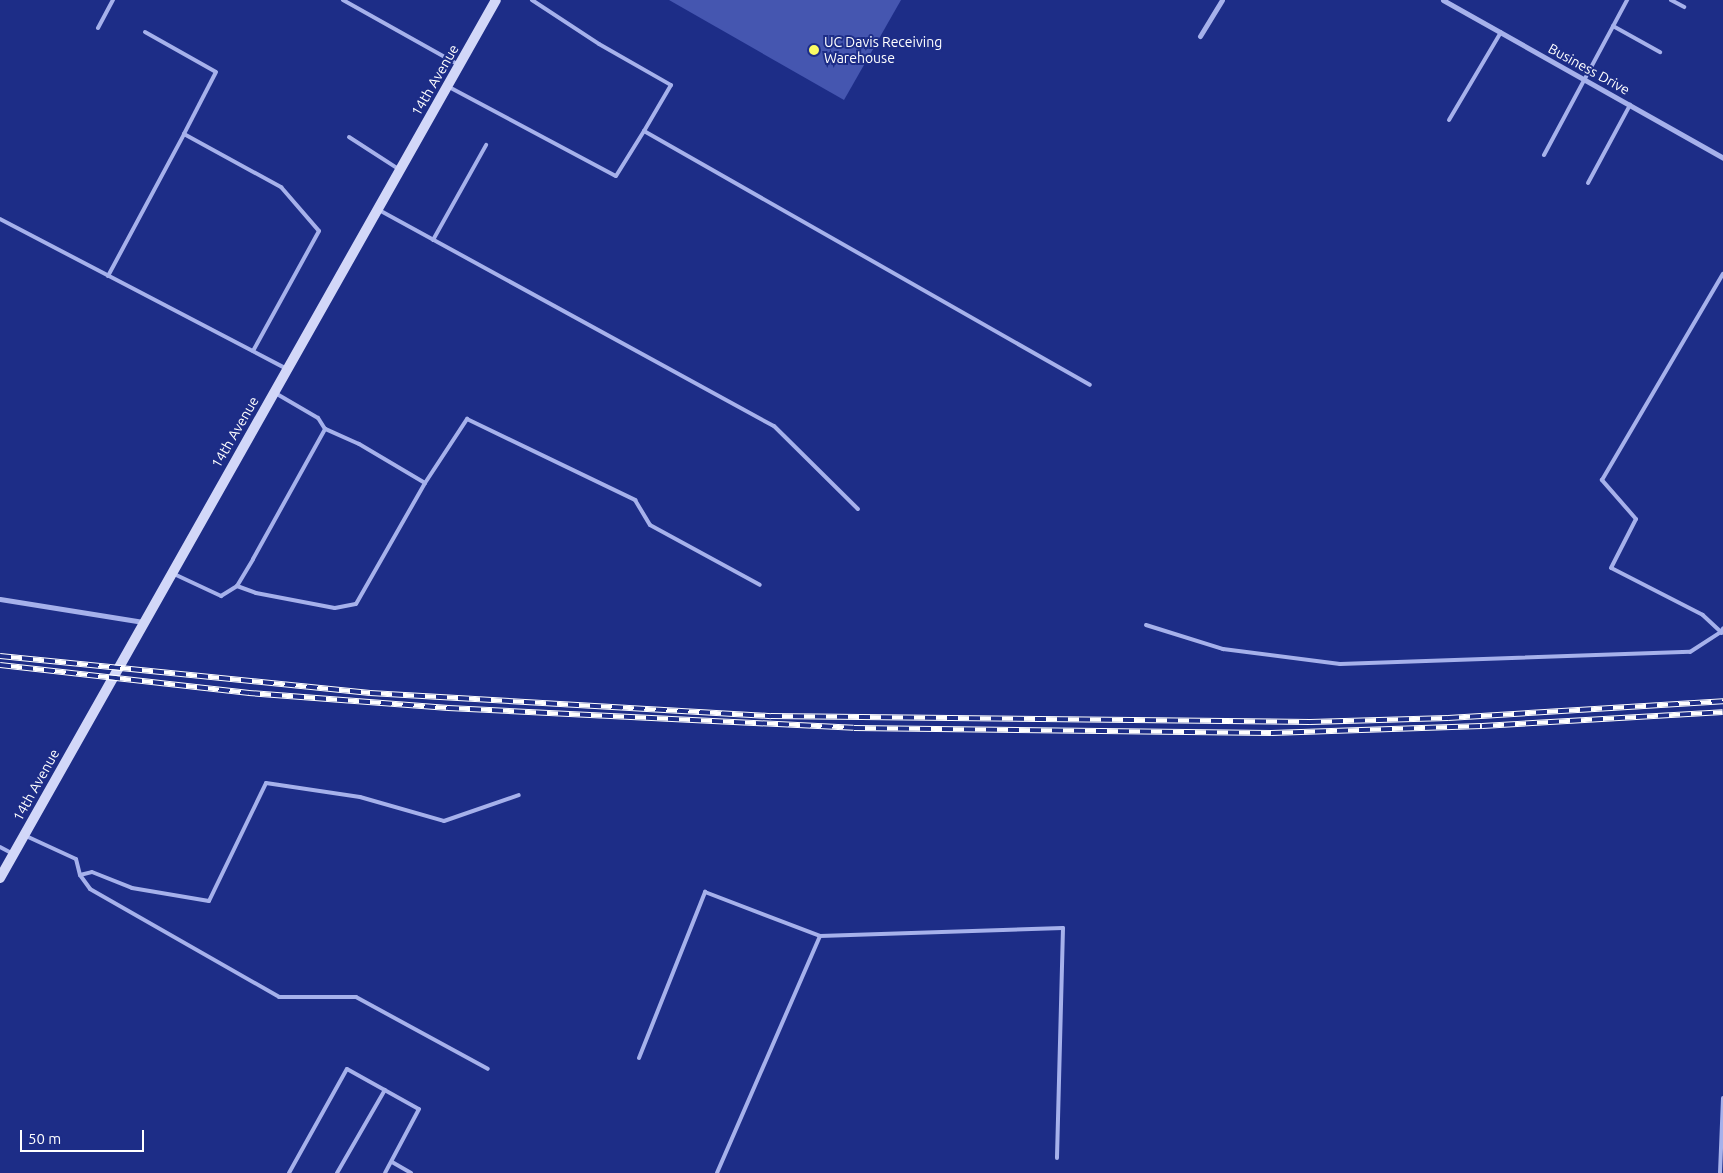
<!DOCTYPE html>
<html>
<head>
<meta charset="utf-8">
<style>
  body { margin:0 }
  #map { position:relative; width:1723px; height:1173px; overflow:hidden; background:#1d2d87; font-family:Ubuntu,sans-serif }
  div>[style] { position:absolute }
  .building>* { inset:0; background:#4556b0 }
  .lane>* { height:4px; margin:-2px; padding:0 2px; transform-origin:2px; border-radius:2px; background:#a6b1eb }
  .street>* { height:5px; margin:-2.5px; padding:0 2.5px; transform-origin:2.5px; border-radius:2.5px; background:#a6b1eb }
  .secondary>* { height:10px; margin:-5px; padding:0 5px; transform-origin:5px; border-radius:5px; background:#d2d7f8 }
  .rail>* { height:5.5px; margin-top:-2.75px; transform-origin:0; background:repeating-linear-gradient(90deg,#1d2d87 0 11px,#fff 0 22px); box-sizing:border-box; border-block:1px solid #fff }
  .dots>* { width:14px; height:14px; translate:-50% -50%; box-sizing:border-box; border:2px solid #1d2d87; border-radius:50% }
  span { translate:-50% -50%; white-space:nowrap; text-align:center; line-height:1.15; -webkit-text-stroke:4px #1d2d87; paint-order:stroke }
  .poi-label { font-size:14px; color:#fff }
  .left { translate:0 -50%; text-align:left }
  .street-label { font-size:14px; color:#fff }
  .scale { position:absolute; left:20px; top:1130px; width:124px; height:22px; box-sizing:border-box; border:2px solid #fff; border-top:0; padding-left:6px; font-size:15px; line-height:18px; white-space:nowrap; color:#fff; -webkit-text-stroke:4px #1d2d87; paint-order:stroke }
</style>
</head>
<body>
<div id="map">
  <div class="building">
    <div style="clip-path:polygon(669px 0,901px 0,844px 100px)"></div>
  </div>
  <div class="lane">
    <div style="left:343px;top:0;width:133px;rotate:29.3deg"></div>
    <div style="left:532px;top:0;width:80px;rotate:33.3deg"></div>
    <div style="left:599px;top:44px;width:83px;rotate:29.7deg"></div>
    <div style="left:671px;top:85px;width:53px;rotate:120.4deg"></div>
    <div style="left:644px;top:131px;width:513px;rotate:29.66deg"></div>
    <div style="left:1671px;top:0;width:15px;rotate:28deg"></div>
    <div style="left:1613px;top:26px;width:54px;rotate:29deg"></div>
    <div style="left:98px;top:28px;width:32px;rotate:-62deg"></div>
    <div style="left:145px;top:32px;width:81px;rotate:29.4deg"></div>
    <div style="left:216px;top:72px;width:70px;rotate:117.3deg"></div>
    <div style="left:184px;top:134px;width:111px;rotate:28.7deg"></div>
    <div style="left:281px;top:187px;width:58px;rotate:49.2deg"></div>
    <div style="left:319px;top:231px;width:137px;rotate:118.8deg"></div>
    <div style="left:449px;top:87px;width:189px;rotate:28.1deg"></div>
    <div style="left:616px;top:176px;width:53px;rotate:-58.1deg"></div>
    <div style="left:1449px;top:120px;width:102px;rotate:-59.4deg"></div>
    <div style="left:349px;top:137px;width:61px;rotate:32.9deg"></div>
    <div style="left:1544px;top:155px;width:176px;rotate:-61.8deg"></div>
    <div style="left:1588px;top:183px;width:89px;rotate:-61.7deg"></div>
    <div style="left:379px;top:210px;width:450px;rotate:28.7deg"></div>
    <div style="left:774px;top:426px;width:118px;rotate:44.7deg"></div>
    <div style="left:0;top:219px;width:324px;rotate:27.6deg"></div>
    <div style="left:433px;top:240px;width:109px;rotate:-60.8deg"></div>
    <div style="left:108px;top:276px;width:161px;rotate:-61.8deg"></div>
    <div style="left:425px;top:483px;width:77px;rotate:-56.7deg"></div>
    <div style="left:467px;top:419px;width:187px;rotate:25.7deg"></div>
    <div style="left:635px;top:500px;width:29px;rotate:59deg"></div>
    <div style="left:650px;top:525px;width:125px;rotate:28.6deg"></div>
    <div style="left:174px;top:574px;width:52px;rotate:25.1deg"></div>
    <div style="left:221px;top:596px;width:19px;rotate:-32deg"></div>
    <div style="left:237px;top:586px;width:31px;rotate:-59deg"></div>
    <div style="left:253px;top:559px;width:149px;rotate:-61deg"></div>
    <div style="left:325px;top:429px;width:13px;rotate:-122deg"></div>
    <div style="left:318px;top:418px;width:50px;rotate:-149.8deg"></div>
    <div style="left:237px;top:586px;width:20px;rotate:20deg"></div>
    <div style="left:256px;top:593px;width:80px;rotate:10.8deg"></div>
    <div style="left:335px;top:608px;width:21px;rotate:-11deg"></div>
    <div style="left:356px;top:604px;width:139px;rotate:-60.3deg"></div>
    <div style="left:425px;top:483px;width:77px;rotate:-149.4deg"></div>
    <div style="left:359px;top:444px;width:37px;rotate:-156deg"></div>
    <div style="left:1146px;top:625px;width:81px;rotate:17.3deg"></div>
    <div style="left:1223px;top:649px;width:118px;rotate:7.3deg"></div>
    <div style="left:1340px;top:664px;width:350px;rotate:-2deg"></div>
    <div style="left:1690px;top:652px;width:37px;rotate:-33deg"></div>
    <div style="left:1721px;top:632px;width:25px;rotate:-137deg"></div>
    <div style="left:1703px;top:615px;width:103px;rotate:-152.9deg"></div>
    <div style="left:1611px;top:568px;width:55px;rotate:-63deg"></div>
    <div style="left:1636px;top:519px;width:52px;rotate:-131.1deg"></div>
    <div style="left:1602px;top:480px;width:239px;rotate:-59.6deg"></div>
    <div style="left:26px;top:836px;width:55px;rotate:24.7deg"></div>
    <div style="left:76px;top:859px;width:16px;rotate:76deg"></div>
    <div style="left:80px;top:875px;width:17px;rotate:54deg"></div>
    <div style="left:90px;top:889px;width:218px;rotate:29.7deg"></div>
    <div style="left:279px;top:997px;width:77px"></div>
    <div style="left:356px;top:997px;width:150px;rotate:28.6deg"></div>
    <div style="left:0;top:847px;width:15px;rotate:28deg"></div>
    <div style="left:80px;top:875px;width:12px;rotate:-14deg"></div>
    <div style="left:92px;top:872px;width:43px;rotate:21.8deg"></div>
    <div style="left:132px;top:888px;width:78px;rotate:9.6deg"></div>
    <div style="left:209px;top:901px;width:131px;rotate:-64.2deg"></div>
    <div style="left:266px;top:783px;width:95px;rotate:8.5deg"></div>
    <div style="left:360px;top:797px;width:87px;rotate:15.9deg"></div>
    <div style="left:444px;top:821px;width:79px;rotate:-19.1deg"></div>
    <div style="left:820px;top:936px;width:243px;rotate:-1.9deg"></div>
    <div style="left:1063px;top:928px;width:230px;rotate:91.5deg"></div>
    <div style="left:639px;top:1058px;width:179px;rotate:-68.3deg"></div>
    <div style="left:705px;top:892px;width:123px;rotate:20.9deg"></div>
    <div style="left:820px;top:936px;width:258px;rotate:113.5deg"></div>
    <div style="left:392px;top:1162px;width:22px;rotate:30deg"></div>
    <div style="left:289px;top:1173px;width:119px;rotate:-60.9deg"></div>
    <div style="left:347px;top:1069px;width:82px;rotate:29.1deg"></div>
    <div style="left:419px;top:1109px;width:72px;rotate:118deg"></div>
    <div style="left:337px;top:1173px;width:96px;rotate:-60deg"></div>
    <div style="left:1720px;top:1173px;width:75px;rotate:-87.7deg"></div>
  </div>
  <div class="street">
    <div style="left:1443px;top:0;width:322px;rotate:29.4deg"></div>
    <div style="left:1200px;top:36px;width:42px;rotate:-58.6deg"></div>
    <div style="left:0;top:599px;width:145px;rotate:9.1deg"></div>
    <div style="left:1721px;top:632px;width:4px;rotate:-63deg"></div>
  </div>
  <div class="secondary">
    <div style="left:0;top:878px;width:1008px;rotate:-60.54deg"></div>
  </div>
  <div class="rail">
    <div style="left:0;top:656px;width:372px;rotate:5.7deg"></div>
    <div style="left:370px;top:693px;width:402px;rotate:3.3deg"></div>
    <div style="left:771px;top:716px;width:539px;rotate:0.64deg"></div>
    <div style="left:1310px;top:722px;width:138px;rotate:-1.7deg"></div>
    <div style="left:1448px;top:718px;width:276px;rotate:-3.5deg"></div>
    <div style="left:0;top:665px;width:251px;rotate:6.4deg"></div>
    <div style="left:249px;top:693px;width:200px;rotate:4.3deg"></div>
    <div style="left:448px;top:708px;width:406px;rotate:2.8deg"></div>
    <div style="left:854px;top:728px;width:417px;rotate:0.7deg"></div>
    <div style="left:1271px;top:733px;width:211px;rotate:-1.9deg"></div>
    <div style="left:1482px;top:726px;width:241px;rotate:-3.3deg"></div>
  </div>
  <div class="dots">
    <div style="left:814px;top:50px;background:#fbfb65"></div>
  </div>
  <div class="poi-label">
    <span class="left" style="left:824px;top:50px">UC Davis Receiving<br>Warehouse</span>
  </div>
  <div class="street-label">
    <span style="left:1589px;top:69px;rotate:29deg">Business Drive</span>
    <span style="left:435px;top:80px;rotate:-60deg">14th Avenue</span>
    <span style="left:235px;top:432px;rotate:-60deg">14th Avenue</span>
    <span style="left:36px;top:785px;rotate:-61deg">14th Avenue</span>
  </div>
  <div class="scale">50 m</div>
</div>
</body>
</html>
